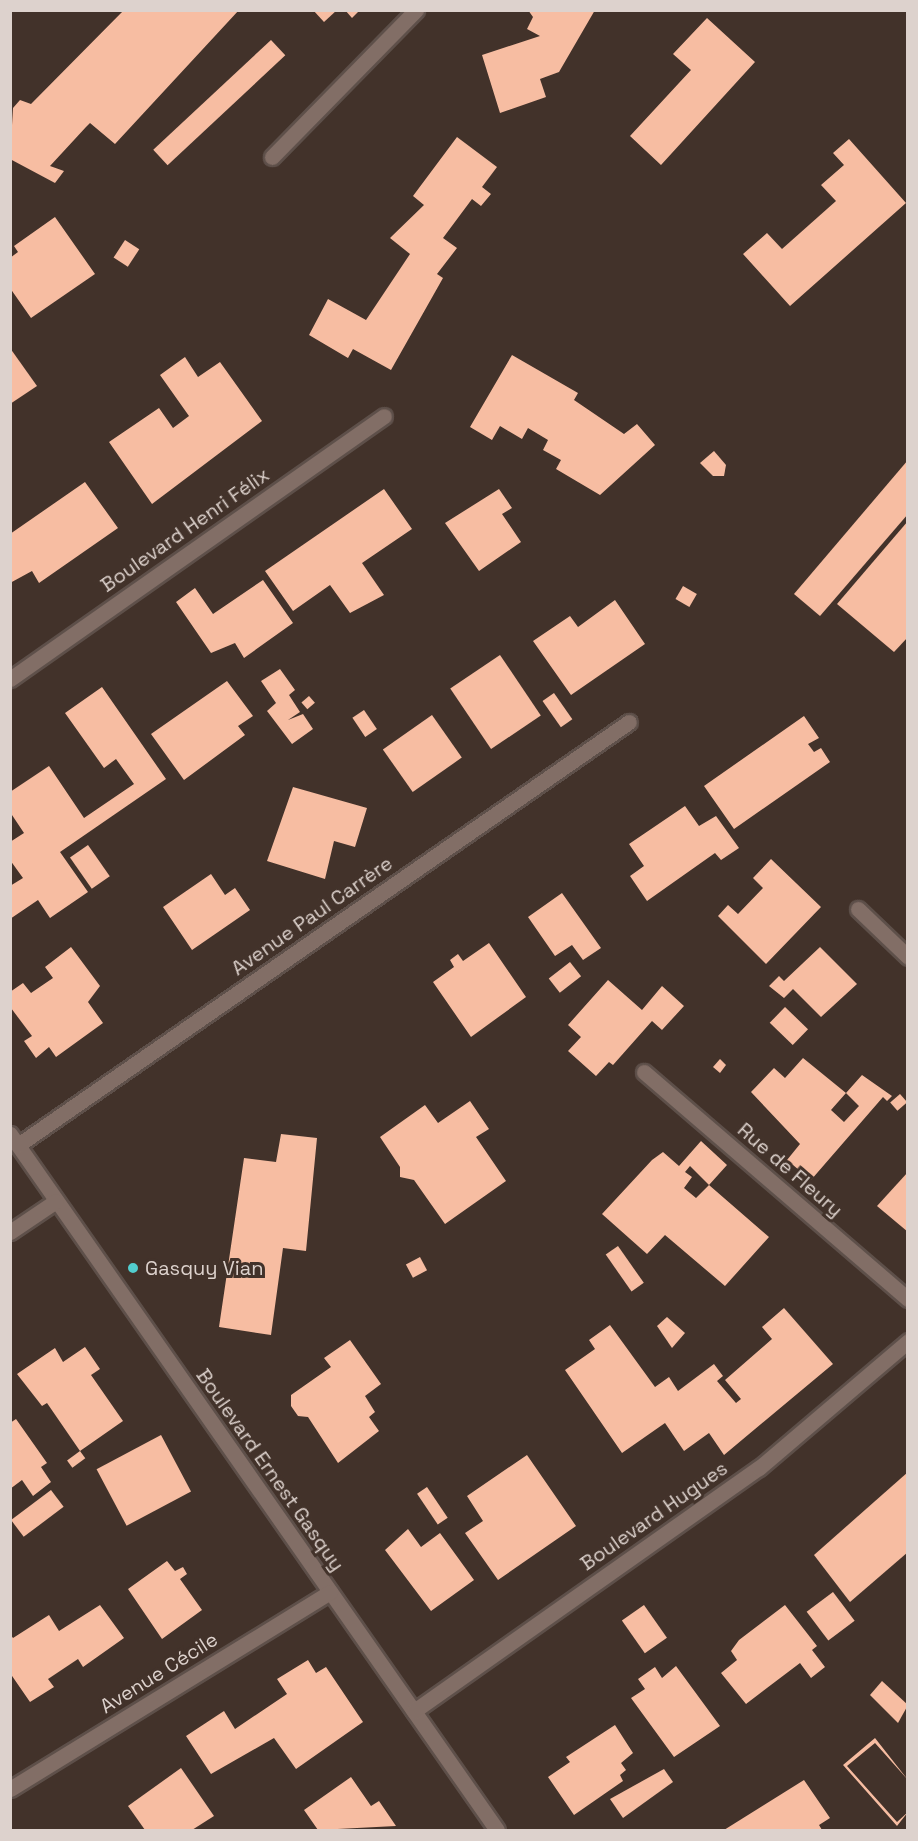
<!DOCTYPE html>
<html>
<head>
<meta charset="utf-8">
<style>
  body { margin:0 }
  #map { position:relative; width:918px; height:1841px; overflow:hidden; background:#42322a; font-family:"Space Grotesk",sans-serif }
  div>[style] { position:absolute }
  .building>* { inset:0; background:#f7bda2; transform-origin:0 0 }
  .roads { filter:drop-shadow(2px 0 #5e504a) drop-shadow(-2px 0 #5e504a) drop-shadow(0 2px #5e504a) drop-shadow(0 -2px #5e504a) }
  .lane>* { height:15px; margin:-7.5px; padding:0 7.5px; transform-origin:7.5px; border-radius:7.5px; background:#826e66 }
  .street>* { height:15px; margin:-7.5px; padding:0 7.5px; transform-origin:7.5px; border-radius:7.5px; background:#826e66 }
  .dots>* { width:16px; height:16px; translate:-50% -50%; box-sizing:border-box; border:3px solid #42322a; border-radius:50% }
  span { translate:-50% -50%; white-space:nowrap; text-align:center; line-height:1.15; -webkit-text-stroke:6px #42322a; paint-order:stroke }
  .street-label { font-size:20px; color:#ddd2cd }
  .poi-label { font-size:20px; color:#ddd2cd }
  .left { translate:0 -50%; text-align:left }
  .frame { position:absolute; inset:0; border:12px solid #ddd2cd; pointer-events:none }
</style>
</head>
<body>
<div id="map">
  <div class="building">
    <div style="clip-path:polygon(124px 10px,239px 10px,115px 144px,90px 123px,86px 127px,50px 166px,64px 171px,55px 183px,10px 159px,13px 108px,20px 100px,31px 104px)"></div>
    <div style="clip-path:polygon(313px 10px,337px 10px,324px 22px)"></div>
    <div style="clip-path:polygon(345px 10px,360px 10px,352px 18px)"></div>
    <div style="clip-path:polygon(528px 10px,595px 10px,559px 72px,540px 79px,546px 97px,500px 113px,482px 55px,540px 36px,527px 29px,533px 17px)"></div>
    <div style="clip-path:polygon(707px 18px,755px 62px,661px 165px,630px 136px,691px 70px,673px 54px)"></div>
    <div style="left:271px;top:40px;width:21px;height:161px;rotate:47deg"></div>
    <div style="clip-path:polygon(457px 137px,497px 167px,482px 187px,491px 194px,481px 206px,472px 199px,443px 238px,457px 248px,437px 274px,443px 278px,391px 370px,353px 349px,348px 358px,309px 335px,328px 299px,366px 320px,410px 254px,390px 238px,424px 205px,413px 196px)"></div>
    <div style="clip-path:polygon(849px 139px,906px 203px,790px 306px,743px 254px,767px 233px,782px 249px,836px 201px,821px 185px,844px 165px,833px 153px)"></div>
    <div style="clip-path:polygon(55px 217px,95px 274px,31px 318px,10px 288px,10px 258px,18px 252px,14px 246px)"></div>
    <div style="left:125px;top:240px;width:17px;height:21px;rotate:33deg"></div>
    <div style="clip-path:polygon(10px 348px,37px 386px,10px 404px)"></div>
    <div style="clip-path:polygon(512px 355px,578px 393px,574px 400px,624px 434px,637px 424px,655px 445px,600px 495px,556px 469px,561px 460px,543px 450px,548px 440px,528px 428px,522px 439px,500px 426px,492px 440px,470px 427px)"></div>
    <div style="clip-path:polygon(185px 357px,198px 377px,220px 362px,262px 421px,152px 504px,109px 442px,159px 408px,173px 428px,189px 416px,160px 375px)"></div>
    <div style="clip-path:polygon(714px 451px,726px 465px,724px 476px,713px 476px,700px 463px)"></div>
    <div style="clip-path:polygon(908px 460px,908px 514px,820px 616px,794px 594px)"></div>
    <div style="clip-path:polygon(85px 482px,118px 528px,39px 583px,32px 571px,10px 583px,10px 534px)"></div>
    <div style="clip-path:polygon(384px 489px,412px 529px,362px 563px,384px 595px,350px 613px,330px 585px,293px 611px,265px 571px)"></div>
    <div style="clip-path:polygon(499px 489px,512px 508px,502px 514px,521px 542px,479px 571px,445px 523px)"></div>
    <div style="clip-path:polygon(908px 521px,908px 637px,894px 652px,837px 604px)"></div>
    <div style="clip-path:polygon(263px 580px,293px 623px,244px 658px,235px 643px,211px 653px,176px 602px,195px 588px,213px 614px)"></div>
    <div style="left:683px;top:586px;width:16px;height:15px;rotate:30deg"></div>
    <div style="clip-path:polygon(615px 600px,645px 644px,571px 695px,533px 641px,570px 616px,578px 627px)"></div>
    <div style="left:500px;top:655px;width:73px;height:60px;rotate:56deg"></div>
    <div style="clip-path:polygon(280px 669px,295px 690px,289px 695px,300px 712px,288px 720px,303px 714px,313px 729px,292px 744px,267px 711px,276px 703px,261px 681px)"></div>
    <div style="clip-path:polygon(227px 681px,253px 716px,238px 726px,245px 735px,184px 780px,151px 734px)"></div>
    <div style="clip-path:polygon(102px 687px,166px 779px,60px 852px,88px 892px,50px 918px,38px 900px,10px 919px,10px 886px,23px 878px,10px 860px,10px 842px,24px 833px,10px 812px,10px 792px,49px 766px,84px 818px,134px 784px,116px 759px,104px 768px,65px 713px)"></div>
    <div style="left:554px;top:693px;width:32px;height:14px;rotate:55deg"></div>
    <div style="left:309px;top:696px;width:9px;height:10px;rotate:49deg"></div>
    <div style="left:364px;top:710px;width:23px;height:14px;rotate:56deg"></div>
    <div style="left:432px;top:715px;width:52px;height:60px;rotate:55deg"></div>
    <div style="clip-path:polygon(804px 716px,819px 738px,808px 744px,814px 752px,821px 748px,830px 762px,734px 829px,704px 786px)"></div>
    <div style="clip-path:polygon(293px 787px,367px 808px,355px 847px,334px 841px,325px 879px,267px 861px)"></div>
    <div style="clip-path:polygon(685px 806px,699px 826px,716px 816px,739px 848px,721px 860px,715px 853px,647px 901px,630px 876px,644px 866px,629px 844px)"></div>
    <div style="left:88px;top:845px;width:38px;height:22px;rotate:55deg"></div>
    <div style="clip-path:polygon(771px 859px,821px 907px,766px 964px,718px 916px,728px 905px,738px 914px,763px 888px,753px 878px)"></div>
    <div style="clip-path:polygon(211px 874px,225px 895px,235px 888px,250px 910px,192px 950px,163px 907px)"></div>
    <div style="clip-path:polygon(562px 893px,601px 948px,583px 960px,572px 945px,555px 956px,528px 917px)"></div>
    <div style="clip-path:polygon(489px 943px,526px 997px,471px 1037px,433px 982px,454px 967px,450px 960px,458px 954px,463px 961px)"></div>
    <div style="clip-path:polygon(71px 947px,100px 986px,88px 1002px,103px 1023px,56px 1057px,49px 1047px,36px 1058px,24px 1041px,32px 1036px,11px 1008px,10px 992px,23px 983px,31px 993px,53px 978px,45px 967px)"></div>
    <div style="clip-path:polygon(820px 947px,857px 984px,821px 1017px,793px 989px,784px 998px,769px 986px,779px 976px,784px 981px)"></div>
    <div style="left:570px;top:962px;width:18px;height:27px;rotate:52deg"></div>
    <div style="clip-path:polygon(608px 980px,642px 1010px,662px 986px,684px 1006px,662px 1030px,652px 1021px,613px 1065px,609px 1062px,596px 1076px,568px 1051px,581px 1037px,568px 1025px)"></div>
    <div style="left:785px;top:1007px;width:32px;height:22px;rotate:44deg"></div>
    <div style="clip-path:polygon(evenodd,803px 1058px,846px 1093px,862px 1075px,892px 1096px,887px 1101px,883px 1097px,811px 1180px,787px 1160px,800px 1144px,751px 1092px,774px 1068px,785px 1078px,803px 1058px,846px 1093px,859px 1106px,844px 1122px,831px 1110px,846px 1093px)"></div>
    <div style="clip-path:polygon(720px 1059px,726px 1065px,720px 1073px,713px 1067px)"></div>
    <div style="left:900px;top:1094px;width:11px;height:13px;rotate:49deg"></div>
    <div style="clip-path:polygon(470px 1101px,489px 1129px,476px 1137px,506px 1181px,445px 1224px,414px 1180px,400px 1177px,400px 1167px,380px 1137px,425px 1105px,438px 1123px)"></div>
    <div style="clip-path:polygon(281px 1134px,317px 1138px,306px 1251px,283px 1248px,271px 1335px,219px 1327px,244px 1158px,276px 1162px)"></div>
    <div style="clip-path:polygon(evenodd,701px 1141px,727px 1165px,709px 1185px,769px 1237px,725px 1286px,665px 1235px,647px 1254px,602px 1214px,652px 1160px,663px 1152px,679px 1166px,701px 1141px,690px 1166px,709px 1185px,696px 1198px,684px 1188px,692px 1177px,685px 1172px,690px 1166px)"></div>
    <div style="clip-path:polygon(908px 1172px,908px 1232px,877px 1206px)"></div>
    <div style="left:618px;top:1246px;width:45px;height:15px;rotate:55deg"></div>
    <div style="left:420px;top:1257px;width:15px;height:16px;rotate:62deg"></div>
    <div style="clip-path:polygon(784px 1308px,833px 1364px,724px 1455px,709px 1433px,684px 1451px,665px 1423px,622px 1453px,565px 1370px,595px 1349px,589px 1340px,610px 1325px,655px 1387px,669px 1377px,678px 1391px,714px 1364px,723px 1376px,717px 1381px,736px 1403px,741px 1399px,725px 1380px,772px 1339px,762px 1327px)"></div>
    <div style="clip-path:polygon(667px 1317px,685px 1333px,672px 1348px,657px 1326px)"></div>
    <div style="clip-path:polygon(350px 1340px,381px 1384px,365px 1396px,375px 1412px,369px 1417px,379px 1431px,338px 1463px,308px 1417px,298px 1416px,291px 1406px,291px 1395px,331px 1367px,324px 1358px)"></div>
    <div style="clip-path:polygon(85px 1347px,100px 1369px,91px 1375px,123px 1421px,80px 1451px,47px 1403px,42px 1406px,17px 1374px,55px 1348px,63px 1362px)"></div>
    <div style="clip-path:polygon(16px 1419px,47px 1463px,41px 1467px,51px 1482px,33px 1496px,22px 1480px,10px 1489px,10px 1423px)"></div>
    <div style="left:161px;top:1435px;width:64px;height:73px;rotate:62deg"></div>
    <div style="left:80px;top:1451px;width:9px;height:16px;rotate:54deg"></div>
    <div style="clip-path:polygon(527px 1455px,576px 1526px,498px 1580px,465px 1533px,483px 1521px,467px 1496px)"></div>
    <div style="clip-path:polygon(908px 1472px,908px 1552px,850px 1602px,814px 1555px)"></div>
    <div style="left:427px;top:1487px;width:37px;height:12px;rotate:56deg"></div>
    <div style="left:51px;top:1490px;width:21px;height:50px;rotate:53deg"></div>
    <div style="clip-path:polygon(408px 1529px,421px 1547px,440px 1533px,474px 1580px,431px 1611px,385px 1550px)"></div>
    <div style="clip-path:polygon(167px 1561px,175px 1571px,183px 1567px,187px 1574px,180px 1579px,202px 1610px,162px 1639px,128px 1589px)"></div>
    <div style="left:833px;top:1592px;width:36px;height:33px;rotate:53deg"></div>
    <div style="clip-path:polygon(100px 1605px,124px 1638px,83px 1667px,78px 1659px,48px 1679px,54px 1687px,30px 1702px,10px 1673px,10px 1634px,13px 1638px,49px 1615px,59px 1631px)"></div>
    <div style="left:644px;top:1605px;width:40px;height:27px;rotate:55deg"></div>
    <div style="clip-path:polygon(785px 1605px,817px 1646px,812px 1650px,825px 1667px,811px 1678px,800px 1663px,746px 1704px,721px 1673px,737px 1660px,731px 1651px,739px 1640px)"></div>
    <div style="clip-path:polygon(308px 1660px,316px 1673px,326px 1667px,363px 1722px,296px 1769px,274px 1738px,211px 1774px,186px 1736px,224px 1711px,235px 1729px,287px 1694px,277px 1679px)"></div>
    <div style="clip-path:polygon(676px 1666px,720px 1726px,674px 1757px,631px 1698px,645px 1689px,638px 1679px,655px 1667px,662px 1678px)"></div>
    <div style="clip-path:polygon(882px 1681px,908px 1705px,898px 1723px,870px 1695px)"></div>
    <div style="clip-path:polygon(615px 1725px,633px 1753px,621px 1763px,626px 1770px,620px 1775px,623px 1781px,574px 1815px,548px 1777px,570px 1762px,566px 1757px)"></div>
    <div style="clip-path:polygon(875px 1738px,908px 1780px,875px 1743px,847px 1766px,897px 1822px,908px 1812px,897px 1826px,843px 1765px)"></div>
    <div style="clip-path:polygon(181px 1768px,214px 1816px,192px 1830px,145px 1830px,128px 1806px)"></div>
    <div style="clip-path:polygon(664px 1769px,673px 1782px,623px 1818px,610px 1799px)"></div>
    <div style="clip-path:polygon(351px 1777px,371px 1806px,379px 1801px,396px 1826px,318px 1830px,304px 1810px)"></div>
    <div style="clip-path:polygon(804px 1780px,830px 1818px,819px 1825px,822px 1830px,724px 1830px)"></div>
  </div>
  <div class="roads">
    <div class="lane">
      <div style="left:272px;top:157px;width:206px;rotate:-45.6deg"></div>
    </div>
    <div class="street">
      <div style="left:10px;top:679px;width:457px;rotate:-35.1deg"></div>
      <div style="left:858px;top:909px;width:69px;rotate:43.8deg"></div>
      <div style="left:644px;top:1072px;width:348px;rotate:40.7deg"></div>
      <div style="left:10px;top:1134px;width:849px;rotate:55.02deg"></div>
      <div style="left:18px;top:1145px;width:743px;rotate:-34.7deg"></div>
      <div style="left:10px;top:1232px;width:55px;rotate:-34deg"></div>
      <div style="left:414px;top:1711px;width:422px;rotate:-35.2deg"></div>
      <div style="left:759px;top:1468px;width:196px;rotate:-40.4deg"></div>
      <div style="left:10px;top:1789px;width:376px;rotate:-31.6deg"></div>
    </div>
  </div>
  <div class="dots">
    <div style="left:133px;top:1268px;background:#52cdce"></div>
  </div>
  <div class="street-label">
    <span style="left:185px;top:530px;rotate:-35deg">Boulevard Henri Félix</span>
    <span style="left:312px;top:916px;rotate:-35deg">Avenue Paul Carrère</span>
    <span style="left:790px;top:1170px;rotate:41deg">Rue de Fleury</span>
    <span style="left:270px;top:1470px;rotate:55deg">Boulevard Ernest Gasquy</span>
    <span style="left:654px;top:1516px;rotate:-35deg">Boulevard Hugues</span>
    <span style="left:159px;top:1673px;rotate:-32deg">Avenue Cécile</span>
  </div>
  <div class="poi-label">
    <span class="left" style="left:145px;top:1268px">Gasquy Vian</span>
  </div>
  <div class="frame"></div>
</div>
</body>
</html>
